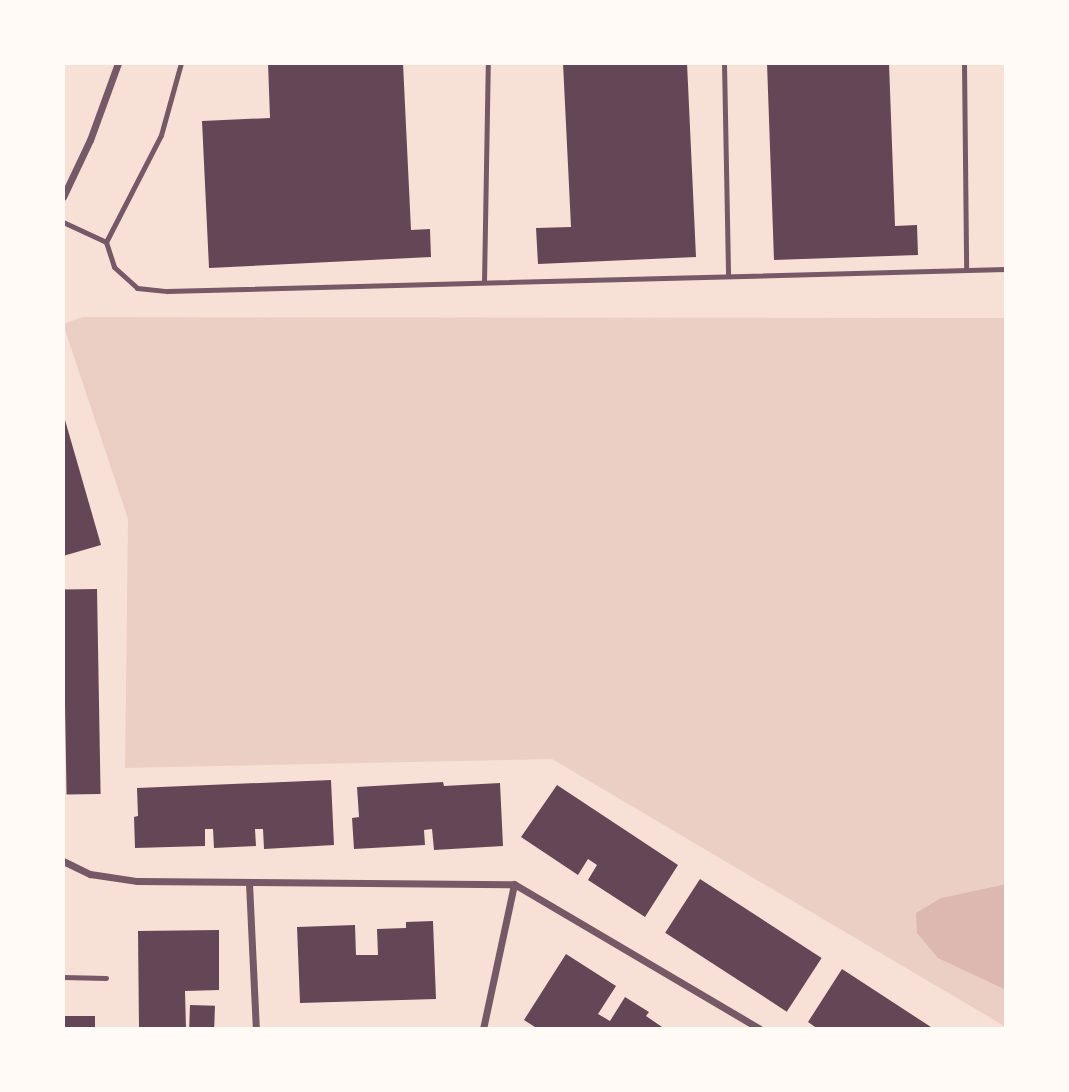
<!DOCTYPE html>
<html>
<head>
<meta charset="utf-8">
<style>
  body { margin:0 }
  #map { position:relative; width:1069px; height:1092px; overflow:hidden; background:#f7e1d7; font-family:"DejaVu Sans",sans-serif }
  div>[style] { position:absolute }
  .green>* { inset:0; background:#ebcfc5 }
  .water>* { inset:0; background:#dcb8b0 }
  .building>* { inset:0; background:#644757; transform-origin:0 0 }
  .service>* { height:5px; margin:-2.5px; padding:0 2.5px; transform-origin:2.5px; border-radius:2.5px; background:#755966 }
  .minor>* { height:7px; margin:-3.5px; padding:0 3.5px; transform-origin:3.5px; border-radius:3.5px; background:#755966 }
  span { translate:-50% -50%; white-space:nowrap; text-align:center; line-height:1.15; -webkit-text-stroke:7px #fffaf5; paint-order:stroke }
  .frame { position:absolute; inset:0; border:65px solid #fffaf5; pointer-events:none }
</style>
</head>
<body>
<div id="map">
  <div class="green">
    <div style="clip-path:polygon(83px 317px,1006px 318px,1006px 884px,941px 898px,985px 978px,1006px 990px,1006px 1027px,552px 759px,125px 768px,128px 519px,63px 324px)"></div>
  </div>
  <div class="water">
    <div style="clip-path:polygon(1006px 884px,1006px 990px,938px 958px,917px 933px,916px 913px,941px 898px)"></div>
  </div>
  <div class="building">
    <div style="clip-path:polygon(268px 63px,403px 63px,411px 230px,430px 229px,431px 257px,209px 268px,202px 121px,270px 118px)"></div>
    <div style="clip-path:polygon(563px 63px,687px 63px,696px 257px,538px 264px,536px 228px,571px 227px)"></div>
    <div style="clip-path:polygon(767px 63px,889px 63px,895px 226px,917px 225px,918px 255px,774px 260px)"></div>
    <div style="clip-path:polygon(63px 413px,101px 545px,63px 556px)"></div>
    <div style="left:97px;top:589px;width:205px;height:34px;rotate:89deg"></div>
    <div style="clip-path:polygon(331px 780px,334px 845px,264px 849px,263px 829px,255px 829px,256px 846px,214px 848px,213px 829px,205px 829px,205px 846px,135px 848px,134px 817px,138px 816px,137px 788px)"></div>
    <div style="clip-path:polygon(443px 782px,444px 786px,500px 783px,503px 846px,434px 850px,432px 829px,424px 830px,425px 845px,354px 849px,352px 818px,359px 817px,357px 787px)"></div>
    <div style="clip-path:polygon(557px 785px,678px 865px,645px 917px,588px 880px,597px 865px,588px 859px,578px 875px,521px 837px)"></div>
    <div style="left:700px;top:879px;width:145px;height:64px;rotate:33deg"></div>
    <div style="clip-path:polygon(433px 921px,436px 999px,300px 1003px,297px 927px,355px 925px,356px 955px,378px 955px,377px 929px,406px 928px,406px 922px)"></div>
    <div style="clip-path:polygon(219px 930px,219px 990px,185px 991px,186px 1029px,139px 1029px,138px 931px)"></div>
    <div style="clip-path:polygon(566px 954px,616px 986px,598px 1014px,610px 1021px,625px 997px,649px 1012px,646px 1016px,665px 1029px,538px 1029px,524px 1020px)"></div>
    <div style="clip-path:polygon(842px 969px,934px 1029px,818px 1029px,808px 1022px)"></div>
    <div style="left:190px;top:1005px;width:25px;height:24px;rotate:2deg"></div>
    <div style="left:63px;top:1016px;width:32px;height:13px"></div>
  </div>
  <div class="service">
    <div style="left:724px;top:63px;width:212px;rotate:88.9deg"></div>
    <div style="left:964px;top:63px;width:205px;rotate:89.4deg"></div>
    <div style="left:63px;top:222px;width:47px;rotate:24.9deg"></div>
    <div style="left:106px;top:242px;width:26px;rotate:72deg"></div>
    <div style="left:114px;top:267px;width:31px;rotate:42deg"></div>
    <div style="left:137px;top:288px;width:30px;rotate:6deg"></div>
    <div style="left:167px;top:291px;width:839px;rotate:-1.5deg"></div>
    <div style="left:106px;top:242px;width:120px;rotate:-62.8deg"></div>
    <div style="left:161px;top:135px;width:75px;rotate:-74.5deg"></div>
    <div style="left:484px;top:282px;width:219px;rotate:-89deg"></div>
    <div style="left:63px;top:977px;width:43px;rotate:1.3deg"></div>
  </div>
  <div class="minor">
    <div style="left:63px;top:197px;width:63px;rotate:-64.7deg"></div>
    <div style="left:90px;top:140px;width:82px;rotate:-70deg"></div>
    <div style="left:63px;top:861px;width:30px;rotate:26deg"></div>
    <div style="left:90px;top:874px;width:48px;rotate:8.5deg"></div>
    <div style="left:137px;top:881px;width:377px;rotate:0.5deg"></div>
    <div style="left:514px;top:884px;width:286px;rotate:30.5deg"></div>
    <div style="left:249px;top:883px;width:146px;rotate:87.3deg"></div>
    <div style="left:483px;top:1029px;width:148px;rotate:-77.9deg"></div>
  </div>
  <div class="frame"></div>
</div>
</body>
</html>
